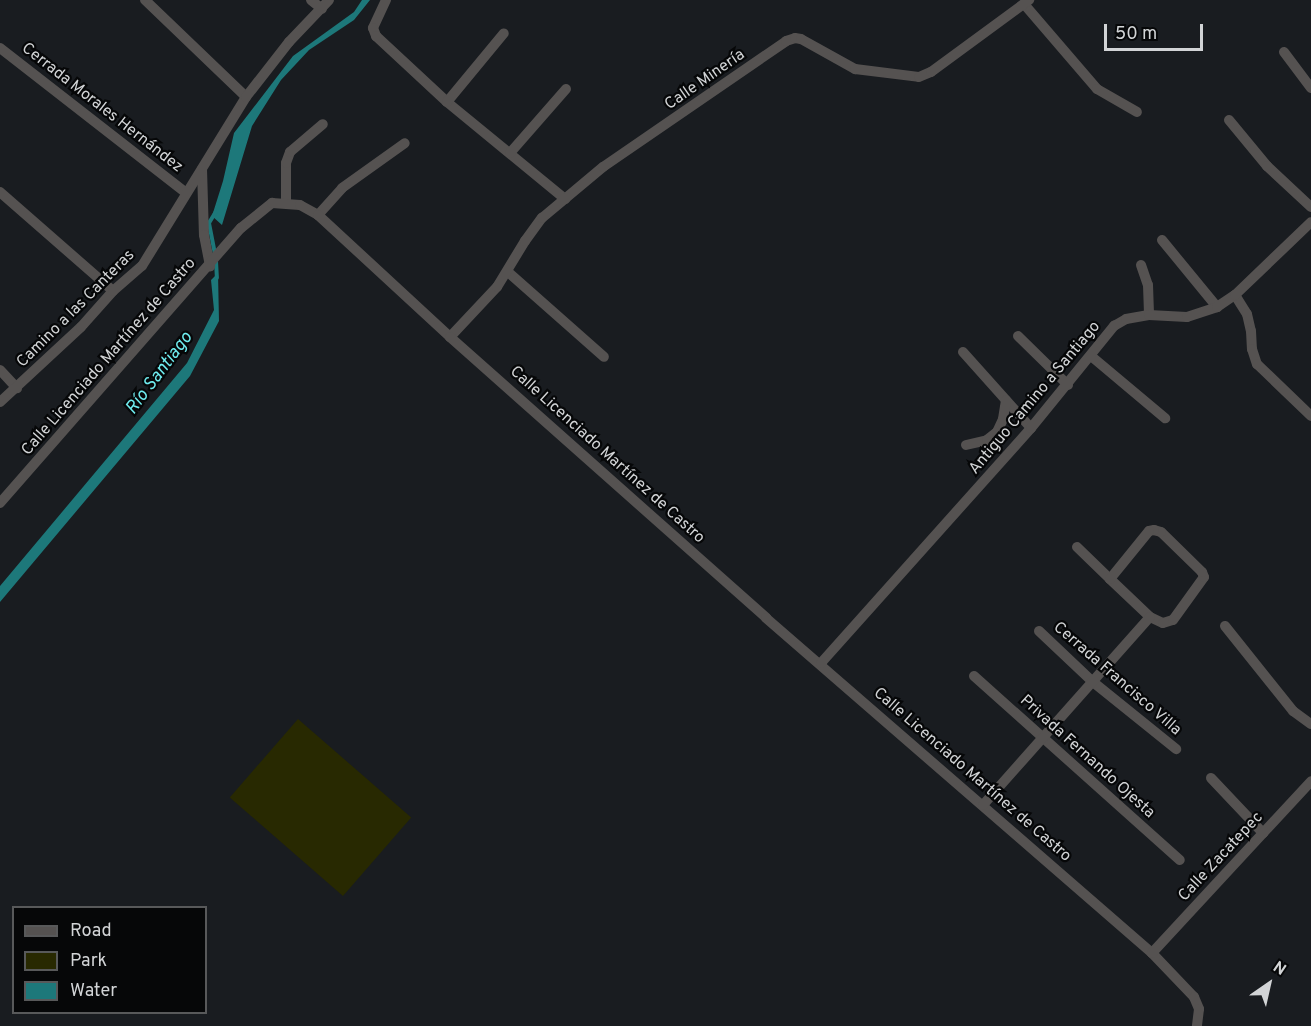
<!DOCTYPE html>
<html>
<head>
<meta charset="utf-8">
<style>
  body { margin:0 }
  #map { position:relative; width:1311px; height:1026px; overflow:hidden; background:#191c20; font-family:Overpass,sans-serif }
  div>[style] { position:absolute }
  .green>* { inset:0; background:#282901; transform-origin:0 0 }
  .water>* { inset:0; background:#1d787a }
  .stream>* { height:4px; margin:-2px; padding:0 2px; transform-origin:2px; border-radius:2px; background:#1d787a }
  .minor>* { height:10px; margin:-5px; padding:0 5px; transform-origin:5px; border-radius:5px; background:#555251 }
  span { translate:-50% -50%; white-space:nowrap; text-align:center; line-height:1.15; -webkit-text-stroke:4.5px #060708; paint-order:stroke }
  .street-label { font-size:16px; color:#d2d4d6 }
  .water-label { font-size:18px; color:#6fecef; font-style:italic }
  .legend { position:absolute; left:12px; top:906px; width:195px; height:108px; box-sizing:border-box; background:#060708; border:2px solid #58595a; margin:0; padding:8px 10px; list-style:none; font-size:18px; color:#d2d4d6 }
  .legend li { display:flex; align-items:center; gap:12px; height:30px }
  .legend b { width:30px; border:2px solid #58595a }
  .north { position:absolute; left:1239px; top:954px; width:60px; height:60px; -webkit-text-stroke:4px #060708; paint-order:stroke; rotate:34deg; font-size:16px; font-weight:700; line-height:24px; text-align:center; color:#d2d4d6 }
  .north::after { content:''; display:block; margin:auto; width:21px; height:27px; background:#d2d4d6; clip-path:polygon(50% 0,100% 100%,50% 72%,0 100%) }
  .scale { position:absolute; left:1104px; top:24px; width:99px; height:27px; box-sizing:border-box; border:3px solid #d2d4d6; border-top:0; padding-left:8px; font-size:18px; line-height:21px; white-space:nowrap; color:#d2d4d6; -webkit-text-stroke:4px #060708; paint-order:stroke }
</style>
</head>
<body>
<div id="map">
  <div class="green">
    <div style="left:298px;top:719px;width:150px;height:104px;rotate:41deg"></div>
  </div>
  <div class="water">
    <div style="clip-path:polygon(362px 0,370px 0,354px 20px,309px 50px,281px 80px,252px 126px,222px 225px,212px 216px,223px 181px,234px 133px,293px 56px,354px 12px)"></div>
    <div style="clip-path:polygon(218px 273px,219px 321px,190px 376px,0 602px,0 586px,187px 363px,214px 310px,211px 280px)"></div>
  </div>
  <div class="stream">
    <div style="left:215px;top:254px;width:32px;rotate:-101deg"></div>
    <div style="left:209px;top:223px;width:12px;rotate:-59deg"></div>
    <div style="left:216px;top:261px;width:17px;rotate:87deg"></div>
  </div>
  <div class="minor">
    <div style="left:145px;top:0;width:140px;rotate:43.8deg"></div>
    <div style="left:311px;top:0;width:14px;rotate:39deg"></div>
    <div style="left:386px;top:0;width:31px;rotate:115deg"></div>
    <div style="left:373px;top:28px;width:9px;rotate:69deg"></div>
    <div style="left:376px;top:36px;width:97px;rotate:42.9deg"></div>
    <div style="left:447px;top:102px;width:153px;rotate:39.4deg"></div>
    <div style="left:1024px;top:4px;width:112px;rotate:49.3deg"></div>
    <div style="left:1097px;top:89px;width:46px;rotate:29.9deg"></div>
    <div style="left:0;top:48px;width:234px;rotate:37.9deg"></div>
    <div style="left:1284px;top:52px;width:45px;rotate:53.1deg"></div>
    <div style="left:447px;top:102px;width:89px;rotate:-50.4deg"></div>
    <div style="left:1229px;top:120px;width:60px;rotate:50.4deg"></div>
    <div style="left:1267px;top:166px;width:60px;rotate:43deg"></div>
    <div style="left:510px;top:153px;width:85px;rotate:-48.8deg"></div>
    <div style="left:202px;top:169px;width:66px;rotate:88.3deg"></div>
    <div style="left:204px;top:235px;width:32px;rotate:79deg"></div>
    <div style="left:0;top:192px;width:150px;rotate:41.2deg"></div>
    <div style="left:286px;top:202px;width:39px;rotate:-90deg"></div>
    <div style="left:286px;top:163px;width:12px;rotate:-70deg"></div>
    <div style="left:290px;top:152px;width:43px;rotate:-40.3deg"></div>
    <div style="left:318px;top:215px;width:36px;rotate:-48deg"></div>
    <div style="left:342px;top:188px;width:77px;rotate:-35.5deg"></div>
    <div style="left:1162px;top:240px;width:87px;rotate:50.6deg"></div>
    <div style="left:1141px;top:265px;width:21px;rotate:71deg"></div>
    <div style="left:1148px;top:285px;width:30px;rotate:88deg"></div>
    <div style="left:508px;top:272px;width:128px;rotate:41.5deg"></div>
    <div style="left:1235px;top:295px;width:22px;rotate:58deg"></div>
    <div style="left:1247px;top:314px;width:17px;rotate:77deg"></div>
    <div style="left:1251px;top:331px;width:18px;rotate:87deg"></div>
    <div style="left:1252px;top:349px;width:16px;rotate:72deg"></div>
    <div style="left:1257px;top:364px;width:75px;rotate:43.9deg"></div>
    <div style="left:1018px;top:336px;width:70px;rotate:44.4deg"></div>
    <div style="left:450px;top:337px;width:69px;rotate:-46.8deg"></div>
    <div style="left:497px;top:287px;width:54px;rotate:-58.7deg"></div>
    <div style="left:525px;top:241px;width:29px;rotate:-54deg"></div>
    <div style="left:542px;top:218px;width:80px;rotate:-39.9deg"></div>
    <div style="left:603px;top:167px;width:222px;rotate:-34.5deg"></div>
    <div style="left:786px;top:41px;width:9px;rotate:-18deg"></div>
    <div style="left:795px;top:38px;width:6px;rotate:9deg"></div>
    <div style="left:801px;top:39px;width:62px;rotate:29.1deg"></div>
    <div style="left:855px;top:69px;width:64px;rotate:7.1deg"></div>
    <div style="left:919px;top:77px;width:13px;rotate:-23deg"></div>
    <div style="left:931px;top:72px;width:122px;rotate:-36.3deg"></div>
    <div style="left:963px;top:352px;width:102px;rotate:48.2deg"></div>
    <div style="left:1091px;top:356px;width:97px;rotate:40deg"></div>
    <div style="left:0;top:370px;width:25px;rotate:47deg"></div>
    <div style="left:0;top:402px;width:110px;rotate:-42.8deg"></div>
    <div style="left:81px;top:327px;width:48px;rotate:-48.4deg"></div>
    <div style="left:113px;top:291px;width:38px;rotate:-41deg"></div>
    <div style="left:142px;top:266px;width:198px;rotate:-58.4deg"></div>
    <div style="left:246px;top:97px;width:70px;rotate:-52deg"></div>
    <div style="left:289px;top:42px;width:58px;rotate:-46.4deg"></div>
    <div style="left:966px;top:445px;width:22px;rotate:-13deg"></div>
    <div style="left:987px;top:440px;width:13px;rotate:-39deg"></div>
    <div style="left:997px;top:432px;width:14px;rotate:-65deg"></div>
    <div style="left:1003px;top:419px;width:19px;rotate:-81deg"></div>
    <div style="left:0;top:503px;width:366px;rotate:-48.8deg"></div>
    <div style="left:241px;top:228px;width:40px;rotate:-39deg"></div>
    <div style="left:272px;top:203px;width:28px;rotate:4deg"></div>
    <div style="left:300px;top:205px;width:21px;rotate:29deg"></div>
    <div style="left:318px;top:215px;width:180px;rotate:42.7deg"></div>
    <div style="left:450px;top:337px;width:423px;rotate:41.6deg"></div>
    <div style="left:766px;top:618px;width:511px;rotate:40.95deg"></div>
    <div style="left:1152px;top:953px;width:61px;rotate:46.3deg"></div>
    <div style="left:1194px;top:997px;width:13px;rotate:67deg"></div>
    <div style="left:1199px;top:1009px;width:17px;rotate:97deg"></div>
    <div style="left:1077px;top:547px;width:46px;rotate:44.1deg"></div>
    <div style="left:1110px;top:579px;width:55px;rotate:43.5deg"></div>
    <div style="left:1150px;top:617px;width:14px;rotate:25deg"></div>
    <div style="left:1163px;top:623px;width:10px;rotate:-17deg"></div>
    <div style="left:1173px;top:620px;width:53px;rotate:-54.2deg"></div>
    <div style="left:1204px;top:577px;width:5px;rotate:-112deg"></div>
    <div style="left:1202px;top:572px;width:57px;rotate:-135.7deg"></div>
    <div style="left:1161px;top:532px;width:7px;rotate:-164deg"></div>
    <div style="left:1154px;top:530px;width:5px;rotate:169deg"></div>
    <div style="left:1149px;top:531px;width:62px;rotate:129.1deg"></div>
    <div style="left:1225px;top:626px;width:109px;rotate:51.3deg"></div>
    <div style="left:1293px;top:711px;width:22px;rotate:36deg"></div>
    <div style="left:1039px;top:631px;width:74px;rotate:43.4deg"></div>
    <div style="left:1093px;top:682px;width:107px;rotate:38.9deg"></div>
    <div style="left:821px;top:663px;width:315px;rotate:-48.2deg"></div>
    <div style="left:1031px;top:428px;width:132px;rotate:-50.9deg"></div>
    <div style="left:1114px;top:326px;width:14px;rotate:-30deg"></div>
    <div style="left:1126px;top:319px;width:23px;rotate:-10deg"></div>
    <div style="left:1149px;top:315px;width:38px;rotate:3deg"></div>
    <div style="left:1187px;top:317px;width:32px;rotate:-18deg"></div>
    <div style="left:1217px;top:307px;width:22px;rotate:-34deg"></div>
    <div style="left:1235px;top:295px;width:105px;rotate:-43.8deg"></div>
    <div style="left:974px;top:676px;width:276px;rotate:41.8deg"></div>
    <div style="left:1211px;top:778px;width:76px;rotate:46.6deg"></div>
    <div style="left:983px;top:805px;width:251px;rotate:-48.4deg"></div>
    <div style="left:1152px;top:953px;width:234px;rotate:-47.2deg"></div>
  </div>
  <div class="street-label">
    <span style="left:705px;top:80px;rotate:-35deg">Calle Minería</span>
    <span style="left:102px;top:108px;rotate:38deg">Cerrada Morales Hernández</span>
    <span style="left:76px;top:309px;rotate:-45deg">Camino a las Canteras</span>
    <span style="left:109px;top:357px;rotate:-49deg">Calle Licenciado Martínez de Castro</span>
    <span style="left:1035px;top:398px;rotate:-50deg">Antiguo Camino a Santiago</span>
    <span style="left:607px;top:455px;rotate:42deg">Calle Licenciado Martínez de Castro</span>
    <span style="left:1117px;top:679px;rotate:41deg">Cerrada Francisco Villa</span>
    <span style="left:1087px;top:757px;rotate:42deg">Privada Fernando Ojesta</span>
    <span style="left:972px;top:775px;rotate:41deg">Calle Licenciado Martínez de Castro</span>
    <span style="left:1221px;top:857px;rotate:-47deg">Calle Zacatepec</span>
  </div>
  <div class="water-label">
    <span style="left:160px;top:374px;rotate:-53deg">Río Santiago</span>
  </div>
  <ul class="legend">
  <li><b style="height:8px;background:#555251"></b>Road</li>
  <li><b style="height:16px;background:#282901"></b>Park</li>
  <li><b style="height:16px;background:#1d787a"></b>Water</li>
  </ul>
  <div class="north">N</div>
  <div class="scale">50 m</div>
</div>
</body>
</html>
